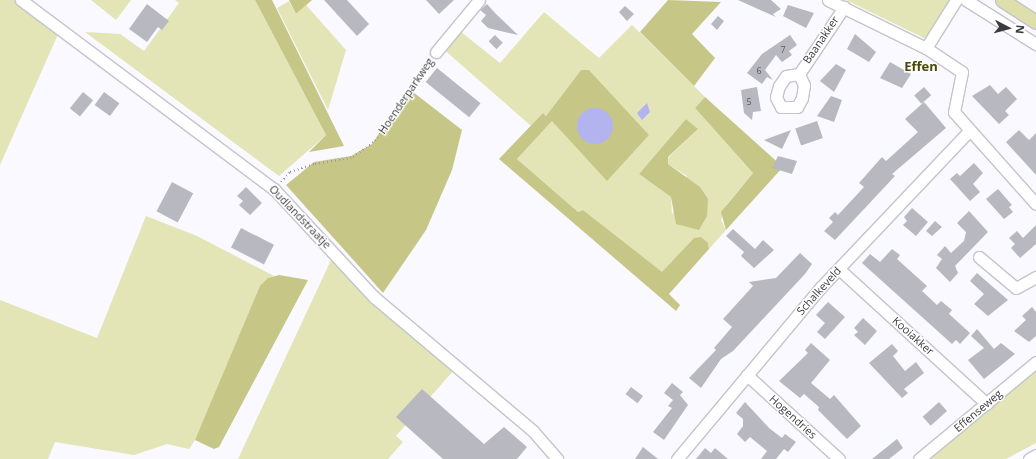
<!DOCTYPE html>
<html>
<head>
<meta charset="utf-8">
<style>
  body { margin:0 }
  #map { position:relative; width:1036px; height:459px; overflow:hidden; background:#f9f9ff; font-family:"Open Sans",sans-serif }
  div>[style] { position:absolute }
  .green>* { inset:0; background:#e3e5b6 }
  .forest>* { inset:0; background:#c6c687 }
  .water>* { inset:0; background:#b3b4ef }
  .round { border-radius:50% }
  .building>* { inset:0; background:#b8b8c1; transform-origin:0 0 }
  .path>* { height:2px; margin-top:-1px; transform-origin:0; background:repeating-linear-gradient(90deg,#9a9a9f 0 1px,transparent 0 4px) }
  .roads { filter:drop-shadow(1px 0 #c4c4cd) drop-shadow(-1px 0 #c4c4cd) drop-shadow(0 1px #c4c4cd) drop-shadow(0 -1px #c4c4cd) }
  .minor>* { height:11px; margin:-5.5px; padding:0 5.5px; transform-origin:5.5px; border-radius:5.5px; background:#fff }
  .major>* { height:13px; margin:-6.5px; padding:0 6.5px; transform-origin:6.5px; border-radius:6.5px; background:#dfdfac }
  span { translate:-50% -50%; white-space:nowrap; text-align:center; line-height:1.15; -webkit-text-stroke:3px #fff; paint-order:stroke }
  .number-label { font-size:9px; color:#5a5a60 }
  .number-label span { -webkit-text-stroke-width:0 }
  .street-label { font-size:11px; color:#3b3b3f }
  .quarter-label { font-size:13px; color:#494807; font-weight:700 }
  .north { position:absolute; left:988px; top:8px; width:40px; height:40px; -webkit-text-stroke:3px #fff; paint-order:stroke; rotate:96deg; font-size:11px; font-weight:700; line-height:16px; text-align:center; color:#3b3b3f }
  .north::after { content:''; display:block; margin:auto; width:14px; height:18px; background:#3b3b3f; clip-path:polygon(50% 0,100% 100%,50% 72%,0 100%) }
</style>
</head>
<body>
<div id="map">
  <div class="green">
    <div style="clip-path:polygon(0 0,14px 0,59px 32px,0 165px)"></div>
    <div style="clip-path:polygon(91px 0,131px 0,116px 20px)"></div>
    <div style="clip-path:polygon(175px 0,255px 0,326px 135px,279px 176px,85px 32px,120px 34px,144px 51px,179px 3px)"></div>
    <div style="clip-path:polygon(846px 0,951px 0,928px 40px)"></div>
    <div style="clip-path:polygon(289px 1px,296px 14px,306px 5px,346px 50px,328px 110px,277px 8px)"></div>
    <div style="clip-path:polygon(evenodd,544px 12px,599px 58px,632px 25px,705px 97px,695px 108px,753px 173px,727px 204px,721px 220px,726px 230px,709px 249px,708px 243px,694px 238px,662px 273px,583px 210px,578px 212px,517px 159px,552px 121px,649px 136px,589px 70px,581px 70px,546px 116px,543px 113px,531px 126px,441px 47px,456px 28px,500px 63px,544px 12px,686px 119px,698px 129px,668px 158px,668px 164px,687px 176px,672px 215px,671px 197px,639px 174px,686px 119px)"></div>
    <div style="clip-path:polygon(146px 216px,197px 236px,274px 276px,268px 278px,195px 440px,189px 449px,167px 444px,134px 455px,55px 442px,48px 459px,0 459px,0 300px,97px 338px)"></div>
    <div style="clip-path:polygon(332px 258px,454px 370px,396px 436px,403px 442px,388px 459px,238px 459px)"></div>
    <div style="clip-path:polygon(1036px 371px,1036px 443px,1006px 459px,928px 459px)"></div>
  </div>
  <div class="forest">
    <div style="clip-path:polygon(255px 0,272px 0,344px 146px,309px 152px,326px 135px)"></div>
    <div style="clip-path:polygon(289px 0,312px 0,296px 14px)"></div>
    <div style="clip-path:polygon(668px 0,721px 2px,692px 34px,715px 58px,694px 86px,640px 32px)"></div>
    <div style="clip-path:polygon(581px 70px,589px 70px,649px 135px,607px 181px,552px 121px,517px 159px,578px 212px,583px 210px,662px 272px,694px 238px,701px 237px,708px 243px,709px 249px,669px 294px,680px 305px,676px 311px,499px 159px,543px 113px,546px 116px)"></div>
    <div style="clip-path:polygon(409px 89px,462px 130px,452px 170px,426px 230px,383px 293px,286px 185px,314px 162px,351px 156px,372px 144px)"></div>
    <div style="clip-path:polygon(705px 97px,783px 167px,726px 230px,721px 212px,753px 173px,695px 108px)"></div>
    <div style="clip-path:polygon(686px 119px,698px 129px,668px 157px,668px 164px,700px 187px,708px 199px,707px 216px,699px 230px,676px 224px,671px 197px,639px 174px)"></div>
    <div style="clip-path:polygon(279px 275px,308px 280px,219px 447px,214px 449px,195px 440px,260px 286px,268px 278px)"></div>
  </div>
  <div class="water">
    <div style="clip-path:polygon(647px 103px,650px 112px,642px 120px,637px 113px)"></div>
    <div class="round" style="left:577px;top:108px;width:36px;height:36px"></div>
  </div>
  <div class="building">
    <div style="clip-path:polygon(324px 0,347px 0,369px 24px,357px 36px)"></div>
    <div style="clip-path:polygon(426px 0,454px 0,439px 14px)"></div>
    <div style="clip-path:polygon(738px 0,771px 0,781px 9px,773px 14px,776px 17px)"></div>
    <div style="clip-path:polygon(147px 4px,169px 21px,162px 30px,158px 27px,147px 42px,129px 29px)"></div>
    <div style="clip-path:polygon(487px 4px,495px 13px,518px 35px,488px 28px,481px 21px,486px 15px,480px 10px)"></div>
    <div style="clip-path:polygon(788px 5px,814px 13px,806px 28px,783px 16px)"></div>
    <div style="clip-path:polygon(625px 6px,634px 14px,627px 21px,619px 12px)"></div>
    <div style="clip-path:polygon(718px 16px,724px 21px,717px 30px,711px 24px)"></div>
    <div style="clip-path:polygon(855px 34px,876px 52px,869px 62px,847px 49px)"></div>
    <div style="left:495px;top:35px;width:11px;height:9px;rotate:45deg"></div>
    <div style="clip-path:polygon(790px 35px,797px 45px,789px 51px,792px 55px,782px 62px,776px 55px,765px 70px,773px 80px,767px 77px,762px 84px,747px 73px,762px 54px)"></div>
    <div style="clip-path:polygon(890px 62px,911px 74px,902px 88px,880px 78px)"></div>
    <div style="clip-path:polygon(836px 64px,846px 70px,834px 92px,820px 81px)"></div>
    <div style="left:437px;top:68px;width:56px;height:18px;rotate:39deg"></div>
    <div style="clip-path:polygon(990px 85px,998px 94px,1006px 87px,1017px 99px,1005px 111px,1009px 115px,999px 124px,972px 96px)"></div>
    <div style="clip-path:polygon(757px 87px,761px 111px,753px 112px,752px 120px,744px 113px,741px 90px)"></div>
    <div style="left:924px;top:87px;width:11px;height:13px;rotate:49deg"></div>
    <div style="left:83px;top:92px;width:13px;height:21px;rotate:39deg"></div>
    <div style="left:104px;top:92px;width:19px;height:16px;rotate:36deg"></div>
    <div style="clip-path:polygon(831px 96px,842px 100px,834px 122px,817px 116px)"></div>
    <div style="clip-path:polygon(924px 102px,946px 128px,892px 174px,895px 176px,835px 240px,824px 231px,833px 222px,829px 218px,835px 212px,838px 215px,864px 187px,859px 183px,882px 157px,886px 161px,918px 132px,905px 119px)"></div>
    <div style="left:817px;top:121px;width:18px;height:23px;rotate:71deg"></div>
    <div style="clip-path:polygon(791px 130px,782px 149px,764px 140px)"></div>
    <div style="clip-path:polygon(1019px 130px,1029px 140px,1036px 133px,1036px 175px,1006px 142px)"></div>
    <div style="clip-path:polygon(778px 156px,797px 161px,792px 174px,772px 168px)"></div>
    <div style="clip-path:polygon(974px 163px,983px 173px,973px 184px,980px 192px,970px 201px,950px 179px,957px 173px,960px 176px)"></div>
    <div style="left:172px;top:182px;width:24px;height:33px;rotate:28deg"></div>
    <div style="clip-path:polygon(246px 187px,262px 203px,250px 215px,239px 205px,243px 201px,237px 196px)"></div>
    <div style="clip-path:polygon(998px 189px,1012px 205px,1009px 207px,1013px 212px,1004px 219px,986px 199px)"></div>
    <div style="clip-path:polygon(912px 208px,928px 222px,916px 236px,903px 225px,907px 221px,904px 217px)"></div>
    <div style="clip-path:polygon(969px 211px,988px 232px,955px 266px,958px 273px,950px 282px,936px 268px,942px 259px,937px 255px,945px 246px,951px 253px,964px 241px,966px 232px,957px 223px)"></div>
    <div style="clip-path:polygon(935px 221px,942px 227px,932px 236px,926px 231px)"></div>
    <div style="clip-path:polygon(1036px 225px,1036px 244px,1020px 258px,1011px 248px,1015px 244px,1009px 238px,1017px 231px,1023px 238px)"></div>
    <div style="left:241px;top:228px;width:37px;height:22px;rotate:27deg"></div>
    <div style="clip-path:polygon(733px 229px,755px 249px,763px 240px,774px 250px,754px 268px,741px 256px,744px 252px,726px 236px)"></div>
    <div style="clip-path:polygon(892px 249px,900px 255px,897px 259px,927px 286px,922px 291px,937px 305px,941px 301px,952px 310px,949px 314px,970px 333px,960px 344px,956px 340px,952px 344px,862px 263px,870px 254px,880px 262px)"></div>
    <div style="clip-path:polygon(800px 253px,812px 264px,805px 274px,733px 351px,721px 359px,701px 388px,689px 378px,716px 350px,714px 348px,732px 327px,723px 319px,753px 286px,749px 282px,776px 278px)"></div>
    <div style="clip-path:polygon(977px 273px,1008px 300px,988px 316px,974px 304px,984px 294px,970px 281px)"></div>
    <div style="clip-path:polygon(828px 302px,845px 317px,825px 339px,817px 332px,825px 323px,816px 315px)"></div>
    <div style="clip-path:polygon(1032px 307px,1036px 312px,1036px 336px,1029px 342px,1014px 331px,1026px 320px,1022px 316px)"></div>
    <div style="clip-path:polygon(863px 318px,877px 331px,865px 345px,854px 335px,858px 332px,854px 328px)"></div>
    <div style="clip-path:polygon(977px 329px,994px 349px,1001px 343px,1015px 354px,984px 379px,968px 360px,984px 348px,971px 336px)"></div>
    <div style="clip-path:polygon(811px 343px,830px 360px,811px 383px,830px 399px,834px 395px,861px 426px,847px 439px,818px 410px,819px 407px,804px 394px,800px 398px,779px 381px,808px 353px,805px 350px)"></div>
    <div style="clip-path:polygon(892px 344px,898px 351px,893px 356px,905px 371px,916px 362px,924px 373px,904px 389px,908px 393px,902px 398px,869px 363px)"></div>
    <div style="clip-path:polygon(672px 383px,683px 392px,680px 395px,688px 405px,664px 440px,653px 432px,672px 408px,668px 406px,673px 400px,664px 393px)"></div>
    <div style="left:631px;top:387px;width:15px;height:9px;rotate:37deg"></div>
    <div style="clip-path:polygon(422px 389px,484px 444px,504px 427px,527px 447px,517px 459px,443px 459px,396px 417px)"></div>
    <div style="clip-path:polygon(745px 402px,769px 428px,782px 438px,785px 434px,796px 442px,788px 452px,784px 449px,776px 459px,761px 459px,767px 451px,750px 437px,745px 442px,737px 434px,743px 426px,743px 419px,736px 413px)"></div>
    <div style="left:939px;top:402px;width:12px;height:22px;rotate:48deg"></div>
    <div style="clip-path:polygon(897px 439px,903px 448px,889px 459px,872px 459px)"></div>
    <div style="clip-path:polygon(643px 447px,658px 459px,635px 459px)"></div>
    <div style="clip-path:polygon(705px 448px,711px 453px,715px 448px,728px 459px,696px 459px)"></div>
  </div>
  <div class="path">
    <div style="left:281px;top:182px;width:13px;rotate:-48deg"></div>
    <div style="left:290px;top:172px;width:26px;rotate:-18deg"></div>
    <div style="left:315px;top:164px;width:39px;rotate:-10deg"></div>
    <div style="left:353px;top:157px;width:27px;rotate:-36deg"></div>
    <div style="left:375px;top:141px;width:98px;rotate:-55.8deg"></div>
  </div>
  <div class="roads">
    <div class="minor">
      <div style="left:21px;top:0;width:316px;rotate:36.8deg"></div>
      <div style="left:274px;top:189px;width:147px;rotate:47.2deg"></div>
      <div style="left:374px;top:297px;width:208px;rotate:40.1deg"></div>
      <div style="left:533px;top:431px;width:37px;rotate:49deg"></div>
      <div style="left:828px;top:0;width:109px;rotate:26.1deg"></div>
      <div style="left:926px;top:48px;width:43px;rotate:33.7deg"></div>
      <div style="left:962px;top:72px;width:41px;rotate:101.3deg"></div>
      <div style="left:954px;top:112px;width:123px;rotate:48.3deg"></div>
      <div style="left:966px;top:0;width:83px;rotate:32.2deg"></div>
      <div style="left:926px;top:48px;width:57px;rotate:-58deg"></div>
      <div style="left:436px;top:52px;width:67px;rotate:-50.4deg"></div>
      <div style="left:799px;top:74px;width:12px;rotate:66deg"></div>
      <div style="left:804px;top:85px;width:13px;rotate:99deg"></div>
      <div style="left:802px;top:98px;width:10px;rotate:119deg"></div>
      <div style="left:797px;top:107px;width:16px;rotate:180deg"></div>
      <div style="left:781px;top:107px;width:11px;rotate:-117deg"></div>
      <div style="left:776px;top:97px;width:11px;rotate:-75deg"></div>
      <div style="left:779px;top:86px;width:12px;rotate:-55deg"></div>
      <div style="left:786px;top:76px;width:13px;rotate:-9deg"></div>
      <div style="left:799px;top:74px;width:81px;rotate:-56.1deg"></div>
      <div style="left:979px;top:257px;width:48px;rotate:40deg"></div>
      <div style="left:1016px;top:288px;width:23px;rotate:-29deg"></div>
      <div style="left:839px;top:269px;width:200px;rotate:42.4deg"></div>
      <div style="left:747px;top:375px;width:125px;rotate:42.4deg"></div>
      <div style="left:677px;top:459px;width:224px;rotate:-50.1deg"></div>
      <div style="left:821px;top:287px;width:215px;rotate:-46.5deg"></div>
      <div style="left:919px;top:459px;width:152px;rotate:-39.7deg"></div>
      <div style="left:1029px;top:459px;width:8px;rotate:-30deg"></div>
    </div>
    <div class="major">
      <div style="left:1002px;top:0;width:40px;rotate:32.9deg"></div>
    </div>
  </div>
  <div class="number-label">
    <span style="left:783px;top:50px">7</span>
    <span style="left:759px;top:71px">6</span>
    <span style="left:749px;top:102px">5</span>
  </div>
  <div class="street-label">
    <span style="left:821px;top:40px;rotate:-56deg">Baanakker</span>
    <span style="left:406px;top:96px;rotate:-56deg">Hoenderparkweg</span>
    <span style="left:300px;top:217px;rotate:46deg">Oudlandstraatje</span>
    <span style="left:819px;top:291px;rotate:-48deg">Schalkeveld</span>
    <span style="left:913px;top:336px;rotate:42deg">Kooiakker</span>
    <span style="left:978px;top:411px;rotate:-40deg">Effenseweg</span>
    <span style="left:793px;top:417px;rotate:42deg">Hogendries</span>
  </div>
  <div class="quarter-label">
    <span style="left:921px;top:66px">Effen</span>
  </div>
  <div class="north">N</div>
</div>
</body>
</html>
